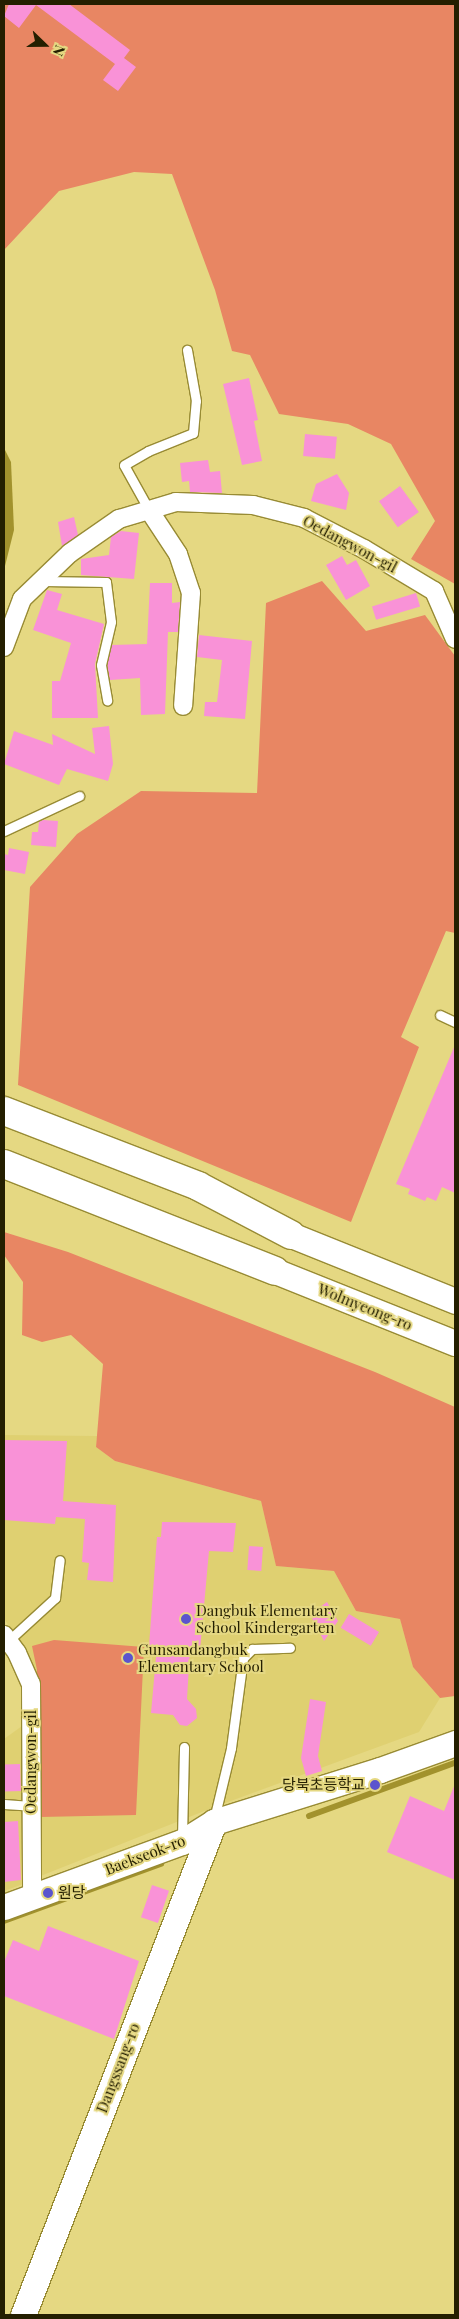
<!DOCTYPE html>
<html>
<head>
<meta charset="utf-8">
<style>
  body { margin:0 }
  #map { position:relative; width:459px; height:2319px; overflow:hidden; background:#e5d882; font-family:"Playfair Display","Noto Sans KR",serif }
  div>[style] { position:absolute }
  .built>* { inset:0; background:#dfd071 }
  .green>* { inset:0; background:#e88663 }
  .water>* { inset:0; background:#a2922d }
  .stream>* { height:5.5px; margin:-2.75px; padding:0 2.75px; transform-origin:2.75px; border-radius:2.75px; background:#a2922d }
  .building>* { inset:0; background:#f992d7; transform-origin:0 0 }
  .roads { filter:drop-shadow(1px 0 #988b34) drop-shadow(-1px 0 #988b34) drop-shadow(0 1px #988b34) drop-shadow(0 -1px #988b34) }
  .lane>* { height:9px; margin:-4.5px; padding:0 4.5px; transform-origin:4.5px; border-radius:4.5px; background:#fff }
  .street>* { height:18px; margin:-9px; padding:0 9px; transform-origin:9px; border-radius:9px; background:#fff }
  .secondary>* { height:25px; margin:-12.5px; padding:0 12.5px; transform-origin:12.5px; border-radius:12.5px; background:#fff }
  .highway>* { height:28px; margin:-14px; padding:0 14px; transform-origin:14px; border-radius:14px; background:#fff }
  .dots>* { width:14px; height:14px; translate:-50% -50%; box-sizing:border-box; border:2px solid #e5d882; border-radius:50% }
  span { translate:-50% -50%; white-space:nowrap; text-align:center; line-height:1.15; -webkit-text-stroke:4px #e5d882; paint-order:stroke }
  .street-label { font-size:15px; color:#241f00 }
  .poi-label { font-size:15px; color:#241f00 }
  .left { translate:0 -50%; text-align:left }
  .right { translate:-100% -50%; text-align:right }
  .frame { position:absolute; inset:0; border:5px solid #241f00; pointer-events:none }
  .north { position:absolute; left:20px; top:20px; width:50px; height:50px; -webkit-text-stroke:4px #e5d882; paint-order:stroke; rotate:112deg; font-size:14px; font-weight:700; line-height:20px; text-align:center; color:#241f00 }
  .north::after { content:''; display:block; margin:auto; width:18px; height:22px; background:#241f00; clip-path:polygon(50% 0,100% 100%,50% 72%,0 100%) }
</style>
</head>
<body>
<div id="map">
  <div class="built">
    <div style="clip-path:polygon(4px 1435px,97px 1436px,96px 1447px,115px 1461px,261px 1501px,276px 1566px,334px 1571px,356px 1611px,400px 1619px,413px 1667px,440px 1698px,419px 1732px,217px 1806px,38px 1877px,20px 1645px,4px 1618px)"></div>
    <div style="clip-path:polygon(22px 1726px,26px 1883px,4px 1891px,4px 1739px)"></div>
  </div>
  <div class="green">
    <div style="clip-path:polygon(4px 4px,455px 4px,455px 584px,411px 559px,435px 521px,391px 444px,348px 424px,279px 414px,250px 355px,232px 351px,215px 290px,172px 174px,134px 172px,59px 191px,4px 250px)"></div>
    <div style="clip-path:polygon(322px 581px,366px 631px,425px 615px,455px 656px,455px 933px,446px 931px,401px 1037px,419px 1047px,351px 1222px,18px 1085px,30px 887px,77px 834px,141px 791px,257px 793px,266px 603px)"></div>
    <div style="clip-path:polygon(4px 1232px,68px 1252px,375px 1372px,455px 1407px,455px 1696px,440px 1698px,413px 1667px,400px 1619px,356px 1611px,334px 1571px,276px 1566px,261px 1501px,115px 1461px,96px 1447px,103px 1364px,71px 1335px,42px 1342px,22px 1335px,23px 1282px,4px 1255px)"></div>
    <div style="clip-path:polygon(54px 1640px,144px 1647px,136px 1815px,40px 1817px,37px 1670px,32px 1646px)"></div>
  </div>
  <div class="water">
    <div style="clip-path:polygon(4px 448px,11px 462px,14px 530px,4px 570px)"></div>
  </div>
  <div class="stream">
    <div style="left:309px;top:1816px;width:155px;rotate:-20deg"></div>
    <div style="left:4px;top:1921px;width:167px;rotate:-20deg"></div>
  </div>
  <div class="building">
    <div style="clip-path:polygon(9px 4px,69px 4px,130px 50px,124px 58px,136px 67px,118px 91px,103px 80px,115px 64px,36px 5px,19px 28px,4px 16px)"></div>
    <div style="clip-path:polygon(249px 378px,258px 420px,254px 421px,262px 461px,242px 465px,223px 384px)"></div>
    <div style="left:305px;top:434px;width:32px;height:22px;rotate:5deg"></div>
    <div style="clip-path:polygon(208px 460px,210px 472px,220px 471px,222px 493px,190px 492px,189px 481px,182px 482px,180px 463px)"></div>
    <div style="clip-path:polygon(337px 474px,349px 493px,346px 510px,311px 501px,316px 484px)"></div>
    <div style="left:400px;top:486px;width:32px;height:26px;rotate:54deg"></div>
    <div style="clip-path:polygon(74px 517px,78px 535px,62px 546px,58px 522px)"></div>
    <div style="clip-path:polygon(121px 531px,139px 533px,134px 579px,81px 575px,81px 559px,109px 555px,111px 537px)"></div>
    <div style="clip-path:polygon(342px 556px,347px 565px,356px 560px,370px 586px,346px 600px,326px 565px)"></div>
    <div style="clip-path:polygon(150px 583px,172px 583px,172px 603px,180px 602px,178px 632px,168px 632px,165px 714px,141px 715px,140px 678px,110px 680px,107px 665px,112px 645px,147px 644px)"></div>
    <div style="clip-path:polygon(47px 590px,62px 594px,57px 610px,104px 624px,95px 664px,98px 718px,52px 718px,52px 681px,60px 681px,71px 643px,33px 630px)"></div>
    <div style="left:416px;top:593px;width:14px;height:46px;rotate:73deg"></div>
    <div style="clip-path:polygon(199px 635px,252px 641px,245px 719px,204px 716px,205px 702px,217px 702px,222px 660px,197px 657px)"></div>
    <div style="clip-path:polygon(109px 726px,113px 764px,108px 781px,67px 769px,59px 785px,4px 764px,14px 731px,53px 745px,52px 734px,95px 754px,92px 728px)"></div>
    <div style="clip-path:polygon(43px 820px,58px 821px,56px 847px,31px 845px,32px 832px,38px 832px,39px 822px)"></div>
    <div style="clip-path:polygon(9px 848px,29px 852px,25px 874px,4px 870px,4px 854px,8px 855px)"></div>
    <div style="clip-path:polygon(455px 1045px,455px 1193px,442px 1187px,436px 1201px,427px 1197px,425px 1201px,408px 1194px,410px 1189px,396px 1184px)"></div>
    <div style="clip-path:polygon(4px 1440px,67px 1441px,63px 1501px,116px 1505px,113px 1582px,87px 1580px,89px 1563px,82px 1562px,85px 1519px,56px 1517px,55px 1524px,4px 1520px)"></div>
    <div style="clip-path:polygon(162px 1522px,236px 1523px,233px 1552px,209px 1551px,200px 1650px,190px 1649px,187px 1699px,196px 1709px,197px 1718px,187px 1726px,180px 1725px,173px 1715px,151px 1713px,157px 1646px,149px 1646px,157px 1537px,161px 1537px)"></div>
    <div style="left:249px;top:1546px;width:14px;height:24px;rotate:4deg"></div>
    <div style="clip-path:polygon(327px 1602px,338px 1621px,324px 1641px,310px 1614px)"></div>
    <div style="left:349px;top:1614px;width:35px;height:16px;rotate:31deg"></div>
    <div style="clip-path:polygon(310px 1699px,326px 1702px,318px 1756px,322px 1771px,306px 1776px,301px 1758px)"></div>
    <div style="left:20px;top:1764px;width:27px;height:16px;rotate:88deg"></div>
    <div style="clip-path:polygon(455px 1784px,455px 1880px,387px 1852px,410px 1796px,444px 1811px)"></div>
    <div style="clip-path:polygon(18px 1821px,21px 1880px,4px 1882px,4px 1822px)"></div>
    <div style="left:152px;top:1885px;width:18px;height:34px;rotate:19deg"></div>
    <div style="clip-path:polygon(48px 1926px,139px 1961px,114px 2039px,4px 1996px,4px 1962px,13px 1940px,39px 1951px)"></div>
  </div>
  <div class="roads">
    <div class="lane">
      <div style="left:149px;top:510px;width:51px;rotate:-119.1deg"></div>
      <div style="left:124px;top:465px;width:28px;rotate:-30deg"></div>
      <div style="left:148px;top:451px;width:48px;rotate:-21.8deg"></div>
      <div style="left:193px;top:433px;width:32px;rotate:-85deg"></div>
      <div style="left:196px;top:401px;width:52px;rotate:-100deg"></div>
      <div style="left:44px;top:581px;width:62px;rotate:0.9deg"></div>
      <div style="left:106px;top:582px;width:40px;rotate:82.9deg"></div>
      <div style="left:111px;top:622px;width:44px;rotate:103.1deg"></div>
      <div style="left:101px;top:665px;width:36px;rotate:80deg"></div>
      <div style="left:4px;top:831px;width:83px;rotate:-25deg"></div>
      <div style="left:440px;top:1015px;width:17px;rotate:25deg"></div>
      <div style="left:8px;top:1641px;width:64px;rotate:-42.5deg"></div>
      <div style="left:55px;top:1598px;width:38px;rotate:-83deg"></div>
      <div style="left:4px;top:1804px;width:27px;rotate:4deg"></div>
      <div style="left:214px;top:1819px;width:73px;rotate:-76.5deg"></div>
      <div style="left:231px;top:1748px;width:91px;rotate:-82.4deg"></div>
      <div style="left:243px;top:1658px;width:13px;rotate:-45deg"></div>
      <div style="left:252px;top:1649px;width:38px;rotate:-2deg"></div>
      <div style="left:182px;top:1837px;width:90px;rotate:-88.7deg"></div>
    </div>
    <div class="street">
      <div style="left:149px;top:510px;width:53px;rotate:56.6deg"></div>
      <div style="left:178px;top:554px;width:41px;rotate:71.6deg"></div>
      <div style="left:191px;top:593px;width:113px;rotate:94deg"></div>
      <div style="left:4px;top:647px;width:51px;rotate:-69.4deg"></div>
      <div style="left:22px;top:599px;width:66px;rotate:-43.8deg"></div>
      <div style="left:70px;top:553px;width:60px;rotate:-34.8deg"></div>
      <div style="left:119px;top:519px;width:59px;rotate:-16.6deg"></div>
      <div style="left:176px;top:502px;width:77px;rotate:2.2deg"></div>
      <div style="left:253px;top:505px;width:53px;rotate:14.3deg"></div>
      <div style="left:304px;top:518px;width:68px;rotate:27.3deg"></div>
      <div style="left:364px;top:549px;width:82px;rotate:31deg"></div>
      <div style="left:434px;top:591px;width:52px;rotate:66.4deg"></div>
      <div style="left:4px;top:1635px;width:22px;rotate:54deg"></div>
      <div style="left:17px;top:1653px;width:34px;rotate:66deg"></div>
      <div style="left:31px;top:1684px;width:213px;rotate:89.7deg"></div>
    </div>
    <div class="secondary">
      <div style="left:291px;top:1235px;width:177px;rotate:21.9deg"></div>
      <div style="left:275px;top:1271px;width:194px;rotate:21.8deg"></div>
      <div style="left:4px;top:1907px;width:189px;rotate:-20.1deg"></div>
      <div style="left:182px;top:1842px;width:38px;rotate:-32deg"></div>
      <div style="left:214px;top:1822px;width:174px;rotate:-17.4deg"></div>
      <div style="left:380px;top:1770px;width:80px;rotate:-19.8deg"></div>
      <div style="left:23px;top:2315px;width:529px;rotate:-68.82deg"></div>
    </div>
    <div class="highway">
      <div style="left:4px;top:1111px;width:208px;rotate:21.1deg"></div>
      <div style="left:198px;top:1186px;width:105px;rotate:27.8deg"></div>
      <div style="left:4px;top:1164px;width:291px;rotate:21.5deg"></div>
    </div>
  </div>
  <div class="dots">
    <div style="left:186px;top:1619px;background:#5b54cd"></div>
    <div style="left:128px;top:1658px;background:#5b54cd"></div>
    <div style="left:375px;top:1785px;background:#5b54cd"></div>
    <div style="left:48px;top:1893px;background:#5b54cd"></div>
  </div>
  <div class="street-label">
    <span style="left:350px;top:544px;rotate:28deg">Oedangwon-gil</span>
    <span style="left:365px;top:1307px;rotate:22deg">Wolmyeong-ro</span>
    <span style="left:31px;top:1762px;rotate:-90deg">Oedangwon-gil</span>
    <span style="left:145px;top:1855px;rotate:-21deg">Baekseok-ro</span>
    <span style="left:118px;top:2068px;rotate:-69deg">Dangssang-ro</span>
  </div>
  <div class="poi-label">
    <span class="left" style="left:196px;top:1619px">Dangbuk Elementary<br>School Kindergarten</span>
    <span class="left" style="left:138px;top:1658px">Gunsandangbuk<br>Elementary School</span>
    <span class="right" style="left:365px;top:1785px">당북초등학교</span>
    <span class="left" style="left:58px;top:1893px">원당</span>
  </div>
  <div class="frame"></div>
  <div class="north">N</div>
</div>
</body>
</html>
